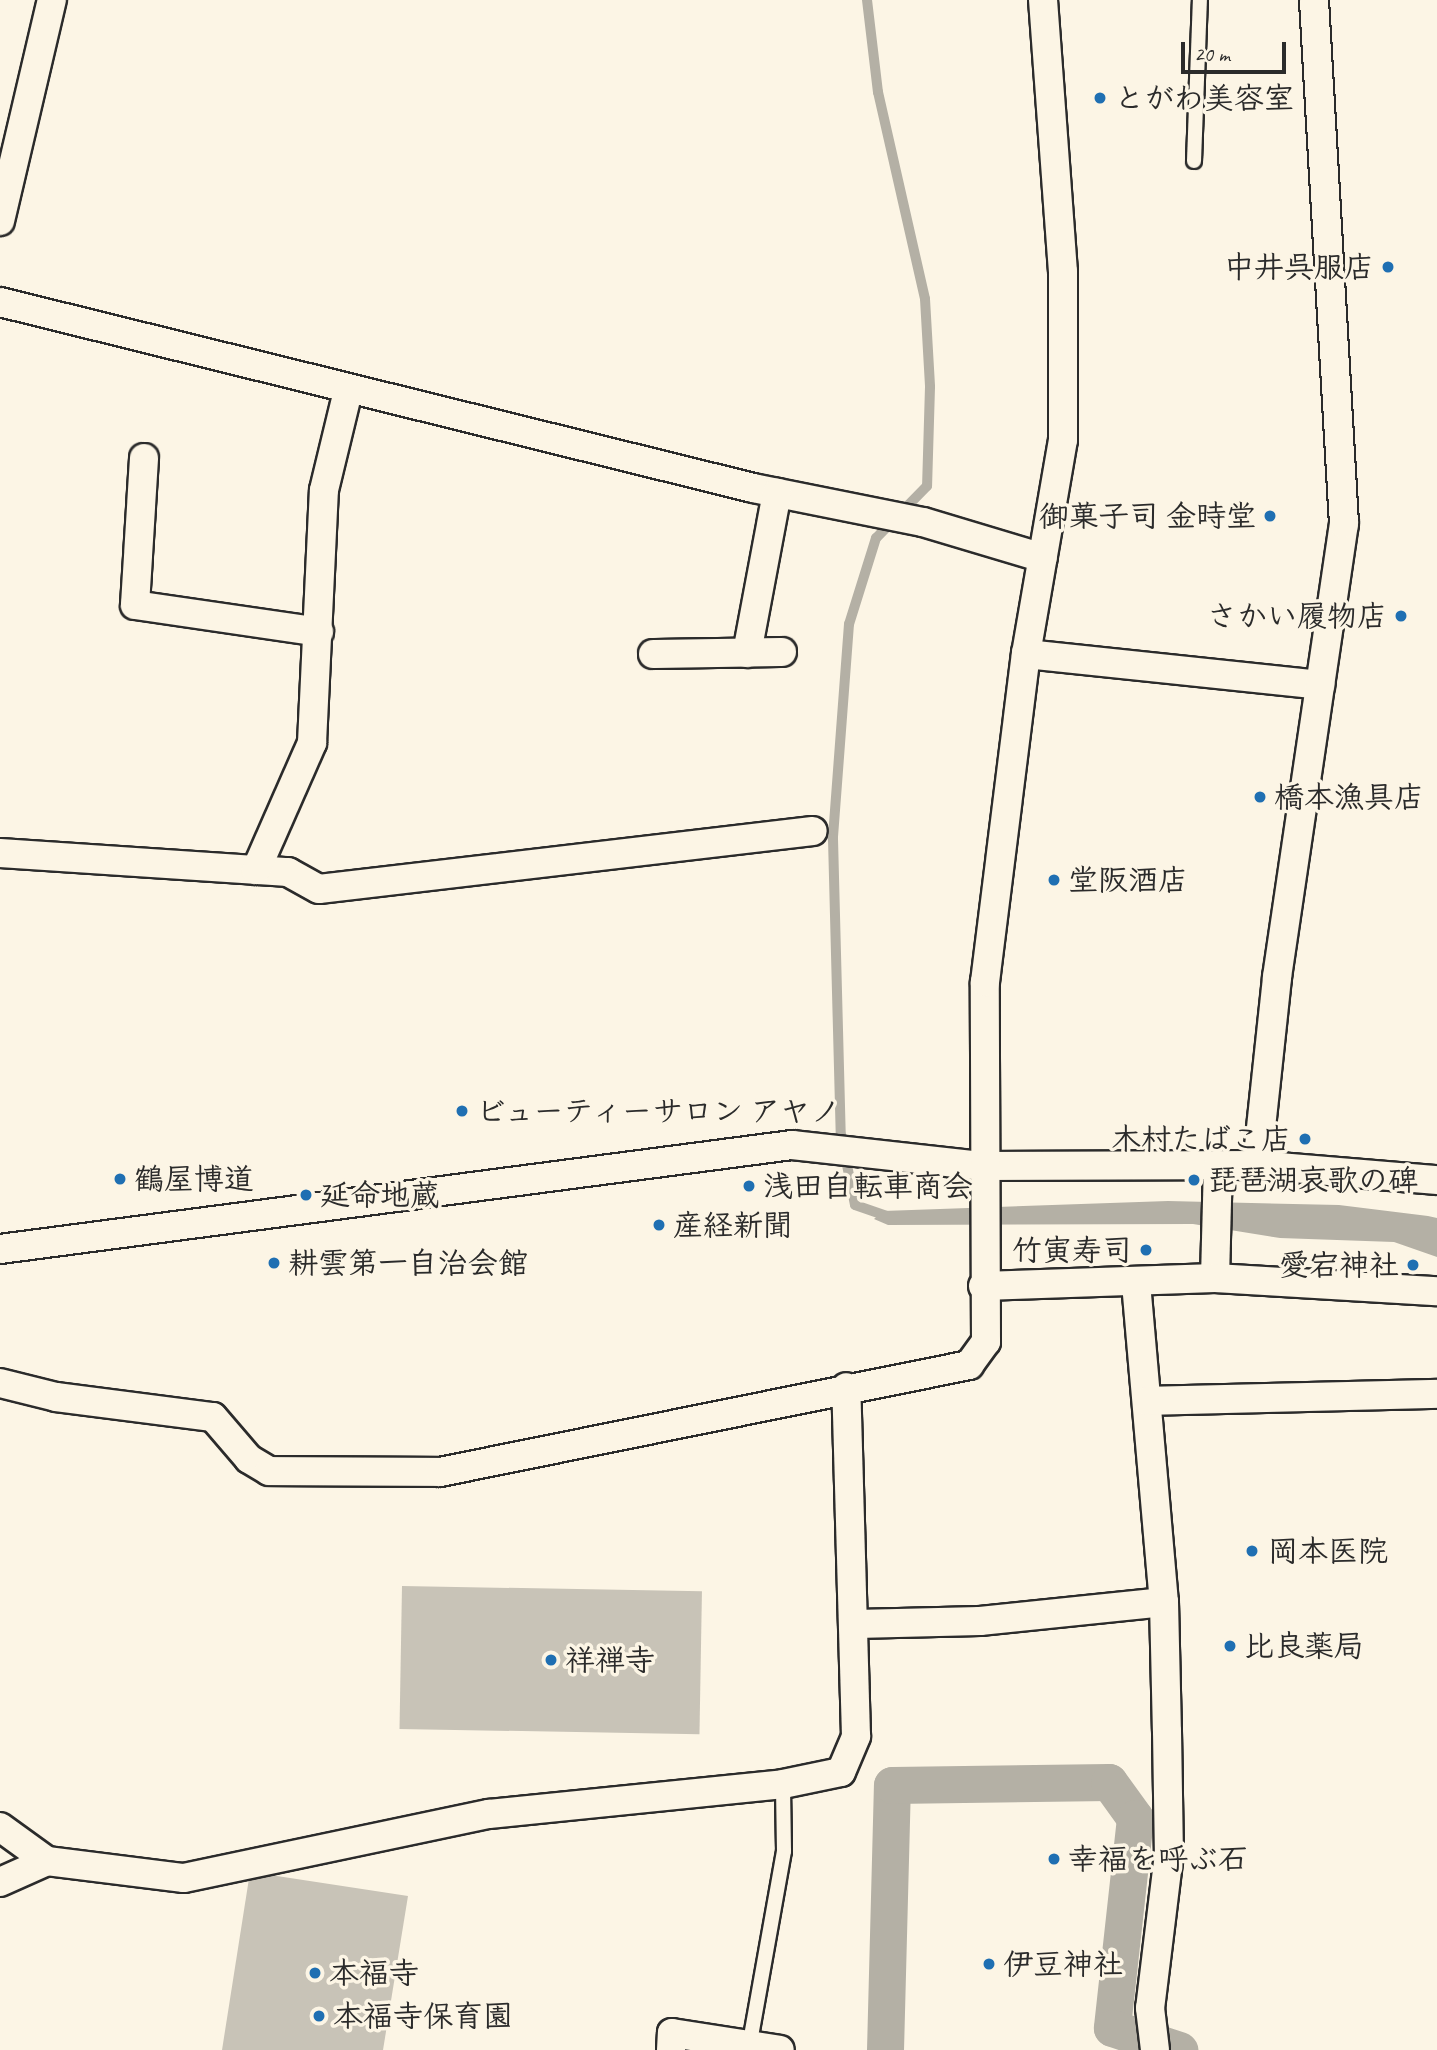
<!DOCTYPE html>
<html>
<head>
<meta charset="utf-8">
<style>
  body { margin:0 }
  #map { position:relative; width:1437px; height:2050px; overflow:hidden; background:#fcf5e5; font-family:Caveat,"Klee One",sans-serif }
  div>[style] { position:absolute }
  .water>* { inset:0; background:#b4b0a5 }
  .stream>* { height:10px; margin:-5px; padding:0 5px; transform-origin:5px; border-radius:5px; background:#b4b0a5 }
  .canal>* { height:37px; margin:-18.5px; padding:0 18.5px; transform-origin:18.5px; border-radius:18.5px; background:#b4b0a5 }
  .building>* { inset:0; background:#c8c3b7; transform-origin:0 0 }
  .roads { filter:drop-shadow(2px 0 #2b2b2b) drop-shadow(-2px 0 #2b2b2b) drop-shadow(0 2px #2b2b2b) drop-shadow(0 -2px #2b2b2b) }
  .lane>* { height:14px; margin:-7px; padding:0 7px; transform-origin:7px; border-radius:7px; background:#fcf5e5 }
  .street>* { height:28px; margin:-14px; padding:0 14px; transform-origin:14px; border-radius:14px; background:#fcf5e5 }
  .dots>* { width:19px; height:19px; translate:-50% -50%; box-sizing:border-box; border:4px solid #fcf5e5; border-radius:50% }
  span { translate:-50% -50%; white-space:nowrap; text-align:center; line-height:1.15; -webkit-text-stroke:7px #fcf5e5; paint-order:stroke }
  .poi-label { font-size:30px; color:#2b2b2b; font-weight:700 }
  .left { translate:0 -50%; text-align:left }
  .right { translate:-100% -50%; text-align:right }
  .scale { position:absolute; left:1181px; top:42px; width:105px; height:32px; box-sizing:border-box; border:4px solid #2b2b2b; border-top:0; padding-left:9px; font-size:21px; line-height:24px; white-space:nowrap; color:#2b2b2b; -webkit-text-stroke:5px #fcf5e5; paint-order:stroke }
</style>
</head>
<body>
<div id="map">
  <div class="water">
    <div style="clip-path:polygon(1168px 1201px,1339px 1205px,1428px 1216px,1437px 1218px,1437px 1257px,1394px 1242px,1280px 1238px,1193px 1224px,888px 1225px,874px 1219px,883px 1211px)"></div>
  </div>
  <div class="stream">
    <div style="left:867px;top:0;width:93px;rotate:83.2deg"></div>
    <div style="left:878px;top:92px;width:212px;rotate:77.2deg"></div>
    <div style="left:925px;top:299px;width:88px;rotate:86.7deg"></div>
    <div style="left:930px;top:387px;width:99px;rotate:91.7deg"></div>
    <div style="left:927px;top:486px;width:73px;rotate:134.4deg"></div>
    <div style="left:876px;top:538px;width:90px;rotate:107.4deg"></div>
    <div style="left:849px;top:624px;width:216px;rotate:94.3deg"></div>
    <div style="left:833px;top:839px;width:296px;rotate:88.5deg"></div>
    <div style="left:841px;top:1135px;width:71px;rotate:78.7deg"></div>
    <div style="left:855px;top:1205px;width:39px;rotate:19deg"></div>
  </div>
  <div class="canal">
    <div style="left:885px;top:2050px;width:265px;rotate:-88.5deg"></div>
    <div style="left:892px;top:1785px;width:217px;rotate:-0.8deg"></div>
    <div style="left:1109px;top:1782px;width:44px;rotate:54.2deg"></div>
    <div style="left:1135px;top:1818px;width:211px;rotate:96.3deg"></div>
    <div style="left:1112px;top:2028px;width:71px;rotate:18.2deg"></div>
  </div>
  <div class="building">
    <div style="left:402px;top:1586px;width:300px;height:143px;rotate:1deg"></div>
    <div style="clip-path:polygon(250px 1872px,408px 1896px,383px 2050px,222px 2050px)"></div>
  </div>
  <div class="roads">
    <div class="lane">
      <div style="left:1194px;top:161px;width:161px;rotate:-87.9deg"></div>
      <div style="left:750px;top:2042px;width:194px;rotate:-79.9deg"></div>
      <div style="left:784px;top:1851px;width:67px;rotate:-90.9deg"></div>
    </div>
    <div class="street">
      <div style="left:0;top:221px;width:227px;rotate:-76.8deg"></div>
      <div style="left:0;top:302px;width:776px;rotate:13.87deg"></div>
      <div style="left:753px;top:488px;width:173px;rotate:11.3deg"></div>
      <div style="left:923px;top:522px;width:125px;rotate:16.7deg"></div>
      <div style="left:144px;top:458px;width:147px;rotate:93.5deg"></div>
      <div style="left:135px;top:605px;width:186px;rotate:8.3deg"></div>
      <div style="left:747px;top:653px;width:163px;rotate:-79.4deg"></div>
      <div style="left:653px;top:654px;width:129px;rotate:-0.9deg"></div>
      <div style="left:1026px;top:654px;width:296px;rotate:6deg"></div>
      <div style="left:0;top:853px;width:289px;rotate:3.8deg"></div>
      <div style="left:288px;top:872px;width:35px;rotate:29deg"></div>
      <div style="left:319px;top:889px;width:497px;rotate:-6.7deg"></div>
      <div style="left:256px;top:870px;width:139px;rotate:-66.2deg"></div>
      <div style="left:312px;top:743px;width:253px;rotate:-87.3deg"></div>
      <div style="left:324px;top:490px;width:102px;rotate:-76.4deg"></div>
      <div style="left:1257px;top:1165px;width:189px;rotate:-83.9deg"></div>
      <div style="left:1277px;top:977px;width:458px;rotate:-81.6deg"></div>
      <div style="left:1344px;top:524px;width:525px;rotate:-93.28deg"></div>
      <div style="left:0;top:1249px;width:799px;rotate:-7.48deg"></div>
      <div style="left:792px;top:1145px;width:190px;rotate:6.3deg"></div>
      <div style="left:981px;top:1166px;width:276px;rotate:-0.2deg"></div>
      <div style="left:1257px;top:1165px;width:181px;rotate:4.8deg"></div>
      <div style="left:1215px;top:1278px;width:113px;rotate:-88.5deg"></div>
      <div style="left:1136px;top:1283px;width:320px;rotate:85deg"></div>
      <div style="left:1164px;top:1602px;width:129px;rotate:88.7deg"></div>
      <div style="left:1167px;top:1731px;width:123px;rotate:89.1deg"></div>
      <div style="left:1169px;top:1854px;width:155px;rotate:97deg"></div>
      <div style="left:1150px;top:2008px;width:42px;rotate:83.2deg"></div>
      <div style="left:983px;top:1286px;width:232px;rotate:-2deg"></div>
      <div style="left:1215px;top:1278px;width:222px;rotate:3.4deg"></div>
      <div style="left:0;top:1383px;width:58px;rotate:14deg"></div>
      <div style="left:56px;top:1397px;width:158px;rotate:7.3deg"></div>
      <div style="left:213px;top:1417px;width:55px;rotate:49.4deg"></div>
      <div style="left:249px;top:1459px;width:23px;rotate:31deg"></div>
      <div style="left:269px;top:1471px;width:171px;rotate:0.3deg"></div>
      <div style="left:440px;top:1472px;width:540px;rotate:-11.43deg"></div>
      <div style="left:969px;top:1365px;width:29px;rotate:-54deg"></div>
      <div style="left:986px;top:1342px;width:360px;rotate:-90.2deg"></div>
      <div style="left:985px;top:982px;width:331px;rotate:-82.9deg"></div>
      <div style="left:1026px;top:654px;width:217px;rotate:-80.2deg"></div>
      <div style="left:1063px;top:440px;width:168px;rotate:-90deg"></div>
      <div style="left:1063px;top:272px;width:273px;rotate:-94.2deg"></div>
      <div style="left:1147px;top:1401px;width:290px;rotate:-1.4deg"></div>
      <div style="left:856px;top:1624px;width:124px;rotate:-1.4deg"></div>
      <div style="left:980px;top:1621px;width:185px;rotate:-5.9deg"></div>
      <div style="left:0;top:1827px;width:58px;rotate:35.9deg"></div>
      <div style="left:47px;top:1861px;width:138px;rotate:7.1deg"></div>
      <div style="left:184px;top:1878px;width:312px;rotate:-11.9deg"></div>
      <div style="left:489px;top:1814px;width:296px;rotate:-5.8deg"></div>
      <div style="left:783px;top:1784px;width:59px;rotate:-11.7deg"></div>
      <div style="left:841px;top:1772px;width:39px;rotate:-67deg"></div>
      <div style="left:856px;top:1736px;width:349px;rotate:-91.6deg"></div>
      <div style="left:0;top:1882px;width:51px;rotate:-24.1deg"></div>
      <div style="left:671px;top:2050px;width:17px;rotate:-87deg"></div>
      <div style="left:672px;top:2033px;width:109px;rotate:8.9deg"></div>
    </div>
  </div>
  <div class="dots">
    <div style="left:1100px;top:98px;background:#1f6fb2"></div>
    <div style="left:1388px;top:267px;background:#1f6fb2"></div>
    <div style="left:1270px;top:516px;background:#1f6fb2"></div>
    <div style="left:1401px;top:616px;background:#1f6fb2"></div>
    <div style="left:1260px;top:797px;background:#1f6fb2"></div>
    <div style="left:1054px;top:880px;background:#1f6fb2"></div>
    <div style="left:462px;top:1111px;background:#1f6fb2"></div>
    <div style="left:1305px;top:1139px;background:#1f6fb2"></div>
    <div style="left:120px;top:1179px;background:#1f6fb2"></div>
    <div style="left:1194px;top:1180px;background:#1f6fb2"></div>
    <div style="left:749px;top:1186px;background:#1f6fb2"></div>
    <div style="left:306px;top:1195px;background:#1f6fb2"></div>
    <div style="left:659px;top:1225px;background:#1f6fb2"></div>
    <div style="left:1146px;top:1250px;background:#1f6fb2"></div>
    <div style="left:274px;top:1263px;background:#1f6fb2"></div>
    <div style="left:1413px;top:1265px;background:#1f6fb2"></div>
    <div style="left:1252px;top:1551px;background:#1f6fb2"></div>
    <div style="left:1230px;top:1646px;background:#1f6fb2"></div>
    <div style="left:551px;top:1660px;background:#1f6fb2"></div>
    <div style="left:1054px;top:1859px;background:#1f6fb2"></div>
    <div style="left:989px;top:1964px;background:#1f6fb2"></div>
    <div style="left:315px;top:1973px;background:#1f6fb2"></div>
    <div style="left:319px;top:2016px;background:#1f6fb2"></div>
  </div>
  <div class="poi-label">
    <span class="left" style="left:1114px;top:98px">とがわ美容室</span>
    <span class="right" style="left:1374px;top:267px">中井呉服店</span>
    <span class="right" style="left:1256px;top:516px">御菓子司 金時堂</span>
    <span class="right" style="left:1387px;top:616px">さかい履物店</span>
    <span class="left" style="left:1274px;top:797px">橋本漁具店</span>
    <span class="left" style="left:1068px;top:880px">堂阪酒店</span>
    <span class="left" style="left:476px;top:1111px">ビューティーサロン アヤノ</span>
    <span class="right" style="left:1291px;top:1139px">木村たばこ店</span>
    <span class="left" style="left:134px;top:1179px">鶴屋博道</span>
    <span class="left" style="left:1208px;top:1180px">琵琶湖哀歌の碑</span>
    <span class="left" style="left:763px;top:1186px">浅田自転車商会</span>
    <span class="left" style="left:320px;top:1195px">延命地蔵</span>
    <span class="left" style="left:673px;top:1225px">産経新聞</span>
    <span class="right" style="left:1132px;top:1250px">竹寅寿司</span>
    <span class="left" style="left:288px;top:1263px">耕雲第一自治会館</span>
    <span class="right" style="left:1399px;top:1265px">愛宕神社</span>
    <span class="left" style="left:1268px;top:1551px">岡本医院</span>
    <span class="left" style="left:1244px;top:1646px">比良薬局</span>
    <span class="left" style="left:565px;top:1660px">祥禅寺</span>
    <span class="left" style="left:1068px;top:1859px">幸福を呼ぶ石</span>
    <span class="left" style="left:1003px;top:1964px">伊豆神社</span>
    <span class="left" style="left:329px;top:1973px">本福寺</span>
    <span class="left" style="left:333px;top:2016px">本福寺保育園</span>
  </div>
  <div class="scale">20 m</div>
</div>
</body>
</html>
